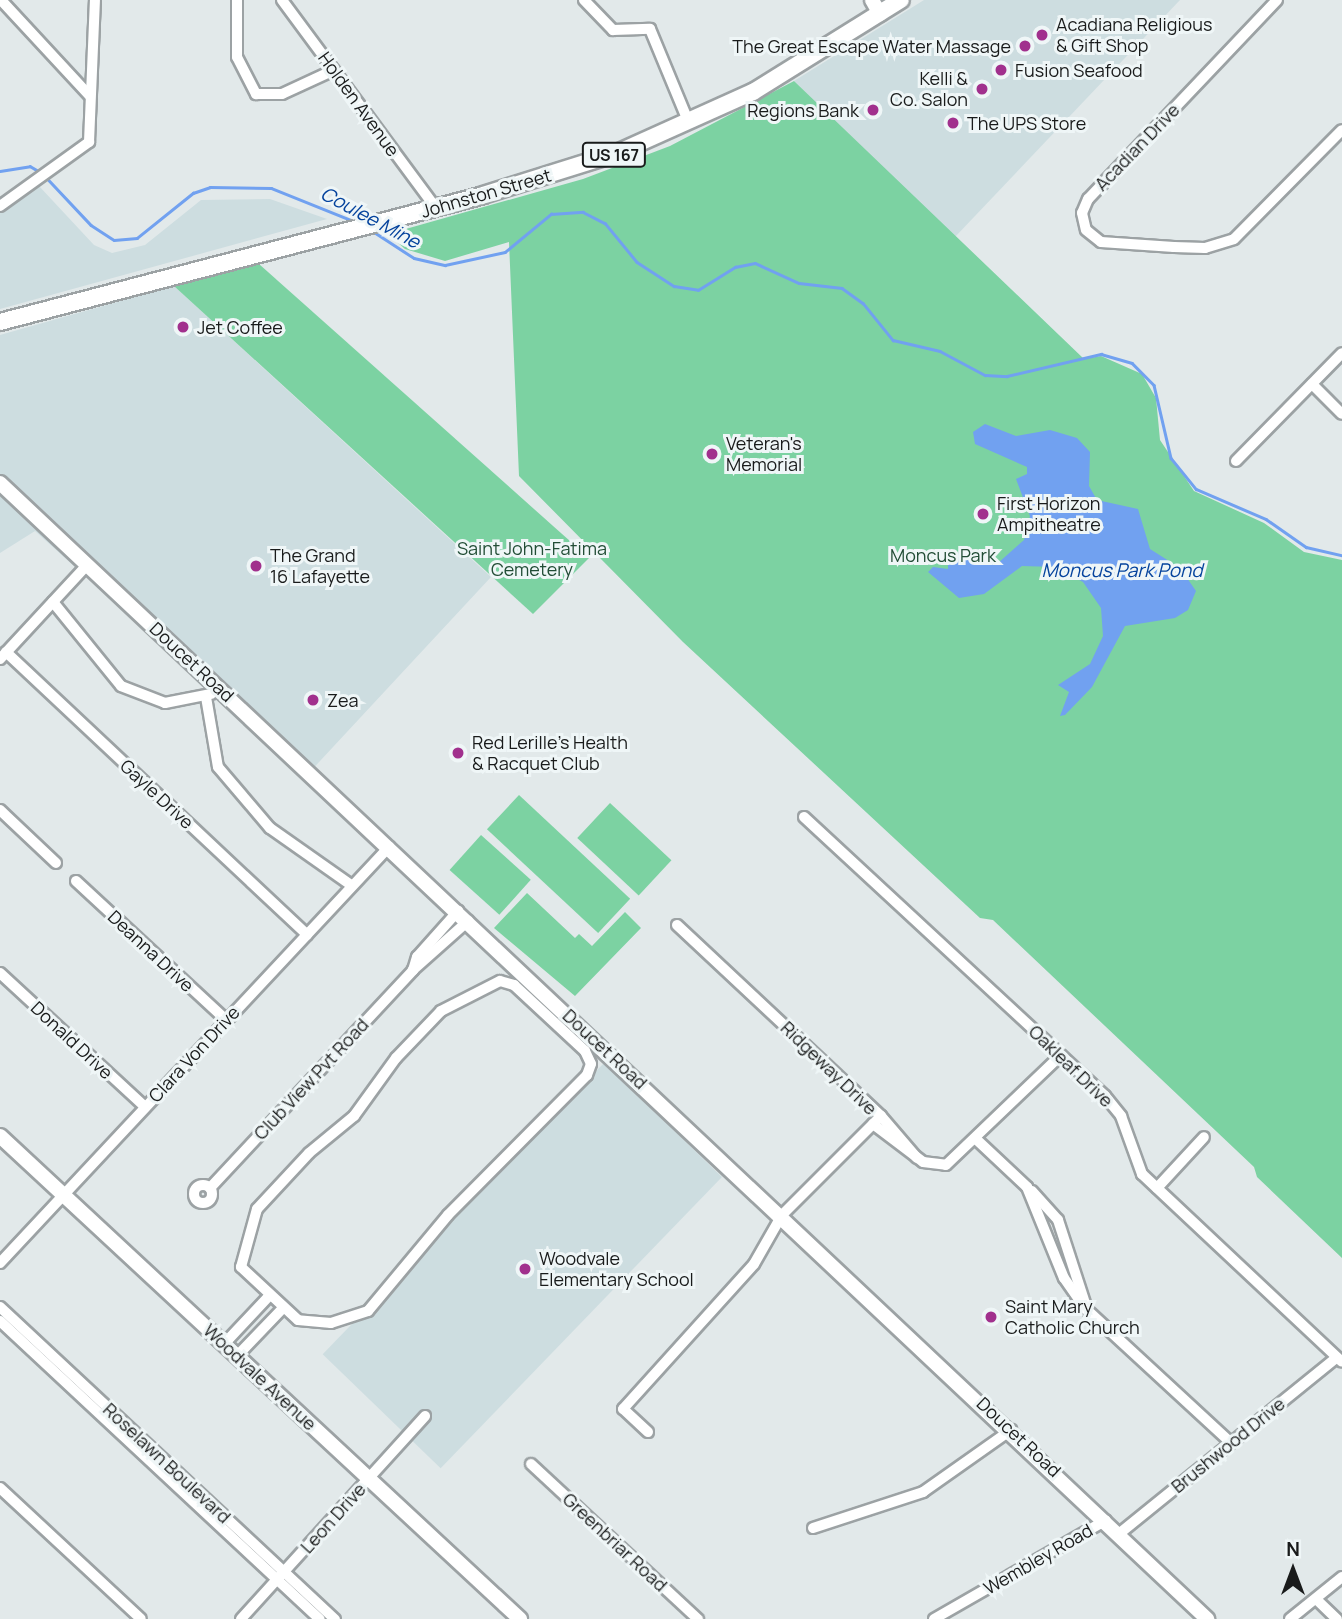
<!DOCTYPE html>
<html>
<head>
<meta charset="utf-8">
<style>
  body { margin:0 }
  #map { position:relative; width:1342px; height:1619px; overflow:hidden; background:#e2e9ea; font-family:Manrope,sans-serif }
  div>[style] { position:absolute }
  .built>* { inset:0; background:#cddde0; transform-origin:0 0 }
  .green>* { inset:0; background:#7cd2a2; transform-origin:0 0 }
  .water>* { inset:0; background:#71a1f0 }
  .stream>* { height:2.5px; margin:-1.25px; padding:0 1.25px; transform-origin:1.25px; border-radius:1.25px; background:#71a1f0 }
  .roads { filter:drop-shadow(2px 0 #9ca2a4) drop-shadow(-2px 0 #9ca2a4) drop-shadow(0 2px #9ca2a4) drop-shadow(0 -2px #9ca2a4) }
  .street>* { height:10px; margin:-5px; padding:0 5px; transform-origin:5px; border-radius:5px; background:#fff }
  .street>.ring { margin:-5px; padding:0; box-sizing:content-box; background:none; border:10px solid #fff; border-radius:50% }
  .secondary>* { height:14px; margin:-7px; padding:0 7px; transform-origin:7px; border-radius:7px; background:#fff }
  .primary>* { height:16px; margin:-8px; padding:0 8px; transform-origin:8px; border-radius:8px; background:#fff }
  .dots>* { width:19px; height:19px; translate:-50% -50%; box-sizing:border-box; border:4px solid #eff6f7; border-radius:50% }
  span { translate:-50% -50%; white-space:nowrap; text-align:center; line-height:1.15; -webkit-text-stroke:6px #eff6f7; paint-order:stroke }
  .shield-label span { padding:2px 5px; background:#eff6f7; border:2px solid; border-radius:5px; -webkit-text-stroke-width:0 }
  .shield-label { font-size:16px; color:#191b1b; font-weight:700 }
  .poi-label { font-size:18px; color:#191b1b }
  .left { translate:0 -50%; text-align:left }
  .right { translate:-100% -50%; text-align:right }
  .street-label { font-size:18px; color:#191b1b }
  .park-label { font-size:18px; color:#224d36 }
  .water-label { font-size:19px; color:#05439d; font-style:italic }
  .north { position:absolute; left:1258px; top:1535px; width:70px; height:70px; -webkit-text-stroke:5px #eff6f7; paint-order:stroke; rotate:0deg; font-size:19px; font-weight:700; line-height:28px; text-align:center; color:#191b1b }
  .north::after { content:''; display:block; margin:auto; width:24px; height:32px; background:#191b1b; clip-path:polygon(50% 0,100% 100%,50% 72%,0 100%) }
</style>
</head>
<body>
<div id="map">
  <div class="built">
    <div style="clip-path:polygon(924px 0,1180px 0,955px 237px,794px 81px)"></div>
    <div style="clip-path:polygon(39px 186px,94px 245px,112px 253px,145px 245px,201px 200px,270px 199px,327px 219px,0 309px,0 212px)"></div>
    <div style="clip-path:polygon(174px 286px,491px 577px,307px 775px,35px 531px,0 553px,0 335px)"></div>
    <div style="left:604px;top:1063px;width:164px;height:405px;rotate:44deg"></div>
  </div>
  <div class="green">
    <div style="clip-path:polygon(794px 81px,1084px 359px,1101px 356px,1142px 374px,1156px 398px,1160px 440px,1194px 491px,1264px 523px,1304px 552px,1342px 560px,1342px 1258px,1257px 1177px,1254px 1167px,993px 920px,980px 918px,683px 642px,519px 476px,509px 242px,445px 261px,405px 249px,388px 234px,583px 179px,670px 146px)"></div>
    <div style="clip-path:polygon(259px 264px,589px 558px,533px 614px,174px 286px)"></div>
    <div style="left:519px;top:795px;width:152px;height:47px;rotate:43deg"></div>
    <div style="left:610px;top:803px;width:84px;height:48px;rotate:43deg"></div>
    <div style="left:481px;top:835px;width:67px;height:47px;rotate:42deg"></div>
    <div style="clip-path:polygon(527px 893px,575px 938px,579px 934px,592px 946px,625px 912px,641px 928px,575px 996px,494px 928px)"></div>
  </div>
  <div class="water">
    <div style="clip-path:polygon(985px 424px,1016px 436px,1050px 430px,1077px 438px,1090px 452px,1089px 486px,1097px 500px,1138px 509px,1150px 549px,1180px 568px,1196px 591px,1188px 610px,1175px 618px,1125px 626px,1092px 687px,1065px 715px,1060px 716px,1069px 692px,1058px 685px,1090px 664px,1103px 636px,1101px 608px,1083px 582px,1055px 567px,1022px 566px,984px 594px,959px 598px,928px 572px,933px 567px,948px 569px,948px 555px,954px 551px,983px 564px,998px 563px,1024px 540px,1030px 516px,1016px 479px,1027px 474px,1027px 467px,975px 444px,973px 432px)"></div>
  </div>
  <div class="stream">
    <div style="left:0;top:171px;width:30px;rotate:-9deg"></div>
    <div style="left:30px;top:166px;width:12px;rotate:31deg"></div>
    <div style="left:45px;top:176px;width:67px;rotate:46.8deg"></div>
    <div style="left:91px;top:225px;width:27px;rotate:33deg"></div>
    <div style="left:114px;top:240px;width:23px;rotate:-5deg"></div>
    <div style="left:137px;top:238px;width:72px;rotate:-38.8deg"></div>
    <div style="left:193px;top:193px;width:18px;rotate:-19deg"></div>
    <div style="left:210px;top:187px;width:61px;rotate:0.9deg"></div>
    <div style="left:271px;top:188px;width:92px;rotate:21.8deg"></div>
    <div style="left:371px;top:230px;width:51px;rotate:33.1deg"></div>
    <div style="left:414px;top:258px;width:32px;rotate:13deg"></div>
    <div style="left:445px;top:265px;width:61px;rotate:-12.2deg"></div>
    <div style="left:505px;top:252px;width:60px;rotate:-39.6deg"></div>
    <div style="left:551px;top:214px;width:32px;rotate:-4deg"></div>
    <div style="left:583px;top:212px;width:25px;rotate:27deg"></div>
    <div style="left:605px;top:223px;width:50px;rotate:50.6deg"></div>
    <div style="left:637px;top:262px;width:44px;rotate:33deg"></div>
    <div style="left:674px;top:286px;width:24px;rotate:9deg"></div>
    <div style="left:698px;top:290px;width:44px;rotate:-31.9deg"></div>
    <div style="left:735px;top:267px;width:20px;rotate:-11deg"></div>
    <div style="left:755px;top:263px;width:48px;rotate:24.4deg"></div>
    <div style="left:799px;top:283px;width:43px;rotate:6.6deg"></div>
    <div style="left:842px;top:288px;width:26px;rotate:36deg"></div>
    <div style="left:863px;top:303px;width:48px;rotate:51deg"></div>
    <div style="left:893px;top:340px;width:48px;rotate:13.2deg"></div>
    <div style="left:940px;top:351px;width:51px;rotate:28.1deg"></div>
    <div style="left:985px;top:375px;width:22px;rotate:3deg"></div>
    <div style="left:1007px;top:376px;width:97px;rotate:-13.2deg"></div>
    <div style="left:1101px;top:354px;width:32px;rotate:16deg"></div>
    <div style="left:1132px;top:363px;width:31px;rotate:45deg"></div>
    <div style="left:1154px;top:385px;width:75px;rotate:76.9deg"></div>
    <div style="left:1171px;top:458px;width:40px;rotate:51deg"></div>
    <div style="left:1196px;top:489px;width:76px;rotate:23.2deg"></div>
    <div style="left:1266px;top:519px;width:49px;rotate:35deg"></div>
    <div style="left:1306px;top:547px;width:37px;rotate:13deg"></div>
  </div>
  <div class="roads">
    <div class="street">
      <div style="left:1px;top:0;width:131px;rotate:47.2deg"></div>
      <div style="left:237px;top:0;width:57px;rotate:90deg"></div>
      <div style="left:237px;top:57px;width:42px;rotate:62.8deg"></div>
      <div style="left:256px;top:94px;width:26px"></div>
      <div style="left:282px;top:94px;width:57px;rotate:-24.8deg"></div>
      <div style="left:282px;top:0;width:259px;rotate:53.5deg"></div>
      <div style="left:584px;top:0;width:42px;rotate:46deg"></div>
      <div style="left:613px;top:30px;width:37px;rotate:-2deg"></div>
      <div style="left:650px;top:29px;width:102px;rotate:67.5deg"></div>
      <div style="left:1277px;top:0;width:274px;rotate:133.5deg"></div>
      <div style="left:1088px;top:199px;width:15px;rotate:113deg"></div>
      <div style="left:1082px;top:213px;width:17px;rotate:77deg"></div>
      <div style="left:1086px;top:230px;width:19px;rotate:39deg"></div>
      <div style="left:1101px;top:242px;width:73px;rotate:3.9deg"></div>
      <div style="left:1174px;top:247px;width:31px;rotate:2deg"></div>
      <div style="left:1205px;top:248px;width:30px;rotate:-17deg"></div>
      <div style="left:1234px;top:239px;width:153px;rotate:-45.3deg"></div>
      <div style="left:0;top:206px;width:110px;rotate:-35.7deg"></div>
      <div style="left:89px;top:142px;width:142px;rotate:-87.6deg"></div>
      <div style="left:1312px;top:384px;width:42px;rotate:45deg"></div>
      <div style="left:1236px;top:461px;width:151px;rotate:-45.5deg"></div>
      <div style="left:53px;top:602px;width:108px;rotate:51deg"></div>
      <div style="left:121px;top:686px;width:47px;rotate:21.1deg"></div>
      <div style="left:165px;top:703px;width:47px;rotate:-11.1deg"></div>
      <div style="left:6px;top:652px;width:413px;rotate:43.2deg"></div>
      <div style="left:0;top:659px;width:129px;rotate:-47.2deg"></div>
      <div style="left:206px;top:697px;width:71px;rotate:80.3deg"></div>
      <div style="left:218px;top:767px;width:80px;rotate:49.6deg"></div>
      <div style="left:270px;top:828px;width:99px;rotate:35.1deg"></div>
      <div style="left:0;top:810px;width:77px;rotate:43.4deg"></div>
      <div style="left:804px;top:817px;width:410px;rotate:42.8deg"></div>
      <div style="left:1105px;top:1096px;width:26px;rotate:51deg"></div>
      <div style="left:1121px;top:1116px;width:62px;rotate:70.1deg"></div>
      <div style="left:1142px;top:1174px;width:274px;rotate:43.2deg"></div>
      <div style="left:76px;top:881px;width:205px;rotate:42.8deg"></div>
      <div style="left:677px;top:925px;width:279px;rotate:43.1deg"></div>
      <div style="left:881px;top:1116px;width:55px;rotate:49.4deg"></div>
      <div style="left:413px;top:970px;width:14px;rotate:-73deg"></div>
      <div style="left:417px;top:957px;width:62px;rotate:-48.3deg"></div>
      <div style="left:0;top:973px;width:197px;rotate:42.7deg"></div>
      <div style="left:500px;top:981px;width:15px;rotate:16deg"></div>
      <div style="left:514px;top:985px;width:97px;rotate:42.9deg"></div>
      <div style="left:585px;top:1051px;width:14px;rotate:65deg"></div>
      <div style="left:591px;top:1064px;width:12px;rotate:110deg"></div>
      <div style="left:587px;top:1075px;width:197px;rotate:134.8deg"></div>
      <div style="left:448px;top:1215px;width:125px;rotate:129.8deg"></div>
      <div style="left:368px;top:1311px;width:39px;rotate:162deg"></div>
      <div style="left:331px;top:1323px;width:33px;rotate:-175deg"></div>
      <div style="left:298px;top:1320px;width:78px;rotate:-137.1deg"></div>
      <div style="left:241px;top:1267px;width:60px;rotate:-74.6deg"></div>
      <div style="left:257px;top:1209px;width:76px;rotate:-47.1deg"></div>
      <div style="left:309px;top:1153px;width:58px;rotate:-39.4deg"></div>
      <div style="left:354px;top:1116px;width:72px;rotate:-54.1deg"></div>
      <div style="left:396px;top:1058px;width:65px;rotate:-46.2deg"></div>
      <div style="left:441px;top:1011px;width:66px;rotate:-27deg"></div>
      <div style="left:873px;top:1124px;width:63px;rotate:37.2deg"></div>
      <div style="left:923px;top:1162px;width:23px;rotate:7deg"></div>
      <div style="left:946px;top:1165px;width:159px;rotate:-43.7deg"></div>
      <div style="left:977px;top:1140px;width:69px;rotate:43.2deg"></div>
      <div style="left:1027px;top:1187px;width:98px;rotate:67.9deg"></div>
      <div style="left:1064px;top:1278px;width:38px;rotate:55deg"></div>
      <div style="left:1086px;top:1309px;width:197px;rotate:42.7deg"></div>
      <div class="ring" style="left:194px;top:1185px;width:8px;height:8px"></div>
      <div style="left:210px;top:1188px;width:298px;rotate:-47deg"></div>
      <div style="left:413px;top:970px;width:74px;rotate:-41.7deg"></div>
      <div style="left:1157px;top:1188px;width:69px;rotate:-47.3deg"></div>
      <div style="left:1032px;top:1191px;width:39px;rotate:48deg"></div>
      <div style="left:1058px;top:1220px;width:87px;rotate:72deg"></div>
      <div style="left:0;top:1263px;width:570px;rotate:-46.92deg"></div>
      <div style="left:0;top:1307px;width:458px;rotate:43deg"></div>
      <div style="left:0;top:1321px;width:437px;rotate:43deg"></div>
      <div style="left:224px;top:1344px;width:66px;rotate:-46.8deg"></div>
      <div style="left:237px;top:1356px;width:66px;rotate:-46.2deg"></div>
      <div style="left:648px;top:1432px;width:34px;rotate:-137deg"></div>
      <div style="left:623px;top:1409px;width:195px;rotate:-47.9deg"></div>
      <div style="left:754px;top:1264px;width:56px;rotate:-60.3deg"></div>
      <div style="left:782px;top:1215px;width:140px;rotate:-45deg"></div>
      <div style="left:531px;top:1464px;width:228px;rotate:42.9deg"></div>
      <div style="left:0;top:1488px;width:192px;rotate:42.9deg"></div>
      <div style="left:813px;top:1528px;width:116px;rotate:-18.1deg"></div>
      <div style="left:923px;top:1492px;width:108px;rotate:-35.2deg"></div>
      <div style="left:1120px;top:1533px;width:279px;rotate:-39deg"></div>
      <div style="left:1316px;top:1599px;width:29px;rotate:44deg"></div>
      <div style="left:241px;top:1619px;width:274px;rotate:-47.8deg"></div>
      <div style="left:934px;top:1619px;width:198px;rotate:-29.9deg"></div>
      <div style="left:1290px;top:1619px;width:67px;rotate:-38.9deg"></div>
    </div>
    <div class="secondary">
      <div style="left:872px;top:0;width:16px;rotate:60deg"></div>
      <div style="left:0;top:483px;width:1658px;rotate:43.26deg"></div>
      <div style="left:0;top:1136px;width:710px;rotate:42.89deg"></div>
    </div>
    <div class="primary">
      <div style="left:0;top:322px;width:499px;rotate:-14.7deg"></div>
      <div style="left:483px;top:195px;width:140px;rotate:-17.4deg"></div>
      <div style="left:617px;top:153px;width:149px;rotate:-24.2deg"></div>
      <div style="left:753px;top:92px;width:174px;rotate:-31.9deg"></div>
    </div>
  </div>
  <div class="dots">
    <div style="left:1042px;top:35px;background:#a1308d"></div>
    <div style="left:1025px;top:46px;background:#a1308d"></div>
    <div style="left:1001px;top:70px;background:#a1308d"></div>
    <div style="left:982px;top:89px;background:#a1308d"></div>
    <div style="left:873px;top:110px;background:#a1308d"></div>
    <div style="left:953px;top:123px;background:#a1308d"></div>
    <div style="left:183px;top:327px;background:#a1308d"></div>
    <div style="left:712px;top:454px;background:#a1308d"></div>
    <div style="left:983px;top:514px;background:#a1308d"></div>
    <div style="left:256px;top:566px;background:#a1308d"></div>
    <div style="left:313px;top:700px;background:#a1308d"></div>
    <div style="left:458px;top:753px;background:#a1308d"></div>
    <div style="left:525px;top:1269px;background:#a1308d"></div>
    <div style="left:991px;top:1317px;background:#a1308d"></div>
  </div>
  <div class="shield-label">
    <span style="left:614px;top:155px">US 167</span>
  </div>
  <div class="poi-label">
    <span class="left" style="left:1056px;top:35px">Acadiana Religious<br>&amp; Gift Shop</span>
    <span class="right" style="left:1011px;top:46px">The Great Escape Water Massage</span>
    <span class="left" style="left:1015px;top:70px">Fusion Seafood</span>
    <span class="right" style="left:968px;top:89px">Kelli &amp;<br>Co. Salon</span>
    <span class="right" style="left:859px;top:110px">Regions Bank</span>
    <span class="left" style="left:967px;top:123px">The UPS Store</span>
    <span class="left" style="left:197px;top:327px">Jet Coffee</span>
    <span class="left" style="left:726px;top:454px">Veteran's<br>Memorial</span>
    <span class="left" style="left:997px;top:514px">First Horizon<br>Ampitheatre</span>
    <span class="left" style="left:270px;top:566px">The Grand<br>16 Lafayette</span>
    <span class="left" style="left:327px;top:700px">Zea</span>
    <span class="left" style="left:472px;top:753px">Red Lerille's Health<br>&amp; Racquet Club</span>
    <span class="left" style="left:539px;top:1269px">Woodvale<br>Elementary School</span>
    <span class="left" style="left:1005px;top:1317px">Saint Mary<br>Catholic Church</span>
  </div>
  <div class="street-label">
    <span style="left:359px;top:104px;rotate:54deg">Holden Avenue</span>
    <span style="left:1137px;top:147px;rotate:-46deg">Acadian Drive</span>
    <span style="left:486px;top:193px;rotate:-16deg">Johnston Street</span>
    <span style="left:192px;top:662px;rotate:43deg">Doucet Road</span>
    <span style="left:157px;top:794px;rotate:43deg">Gayle Drive</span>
    <span style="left:151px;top:951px;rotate:43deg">Deanna Drive</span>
    <span style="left:72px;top:1040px;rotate:43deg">Donald Drive</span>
    <span style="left:605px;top:1049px;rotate:43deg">Doucet Road</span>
    <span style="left:194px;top:1054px;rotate:-47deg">Clara Von Drive</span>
    <span style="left:1071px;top:1066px;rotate:44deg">Oakleaf Drive</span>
    <span style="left:829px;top:1068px;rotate:44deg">Ridgeway Drive</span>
    <span style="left:311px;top:1079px;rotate:-47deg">Club View Pvt Road</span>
    <span style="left:260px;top:1377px;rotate:43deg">Woodvale Avenue</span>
    <span style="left:1019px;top:1437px;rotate:43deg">Doucet Road</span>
    <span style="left:1228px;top:1445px;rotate:-39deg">Brushwood Drive</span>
    <span style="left:167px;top:1463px;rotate:43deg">Roselawn Boulevard</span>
    <span style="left:333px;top:1518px;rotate:-48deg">Leon Drive</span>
    <span style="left:615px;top:1542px;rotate:43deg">Greenbriar Road</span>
    <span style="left:1038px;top:1559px;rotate:-30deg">Wembley Road</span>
  </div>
  <div class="park-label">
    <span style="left:532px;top:559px">Saint John-Fatima<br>Cemetery</span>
    <span style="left:943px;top:555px">Moncus Park</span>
  </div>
  <div class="water-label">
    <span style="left:370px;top:218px;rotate:28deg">Coulee Mine</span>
    <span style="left:1122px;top:571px">Moncus Park Pond</span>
  </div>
  <div class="north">N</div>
</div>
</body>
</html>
